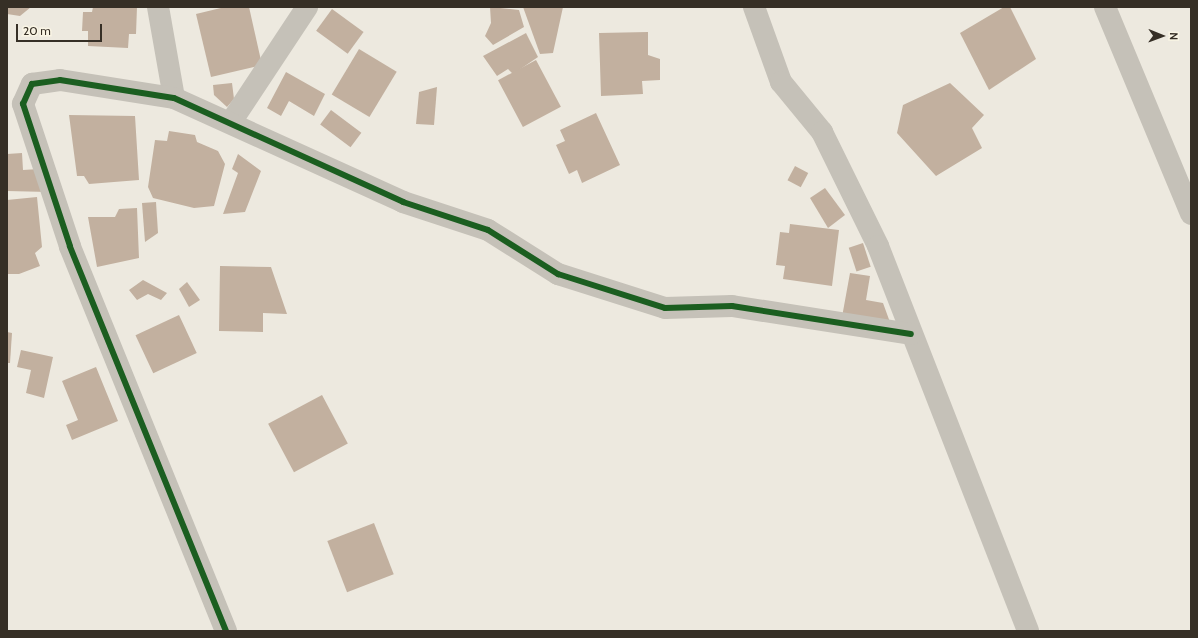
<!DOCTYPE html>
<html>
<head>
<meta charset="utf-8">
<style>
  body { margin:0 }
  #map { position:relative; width:1198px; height:638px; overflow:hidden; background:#ede9df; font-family:Cabin,sans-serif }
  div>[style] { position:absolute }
  .building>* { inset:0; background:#c2b09f; transform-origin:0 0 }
  .street>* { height:22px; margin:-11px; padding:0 11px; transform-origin:11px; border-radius:11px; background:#c5c1b8 }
  .cycleway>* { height:6px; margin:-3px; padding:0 3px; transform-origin:3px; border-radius:3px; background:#1b5e20 }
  span { translate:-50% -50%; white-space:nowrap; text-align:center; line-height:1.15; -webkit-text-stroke:4px #faf5e5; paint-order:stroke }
  .frame { position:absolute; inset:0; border:8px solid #362f26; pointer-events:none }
  .north { position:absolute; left:1142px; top:16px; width:40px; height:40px; -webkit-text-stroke:3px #faf5e5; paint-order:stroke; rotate:91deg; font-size:11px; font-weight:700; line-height:16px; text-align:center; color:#362f26 }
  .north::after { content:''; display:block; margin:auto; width:14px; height:18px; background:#362f26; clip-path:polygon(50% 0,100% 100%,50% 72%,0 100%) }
  .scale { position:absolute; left:16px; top:24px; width:86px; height:18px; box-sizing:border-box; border:2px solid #362f26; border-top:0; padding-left:5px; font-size:12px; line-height:14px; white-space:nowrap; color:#362f26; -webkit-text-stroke:3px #faf5e5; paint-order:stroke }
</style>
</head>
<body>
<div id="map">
  <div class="building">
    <div style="clip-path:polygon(7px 7px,31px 7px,20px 16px,7px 14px)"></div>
    <div style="clip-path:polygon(93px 7px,137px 7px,136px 34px,129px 34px,128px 48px,88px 46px,88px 31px,82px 31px,83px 12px,92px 12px)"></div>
    <div style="clip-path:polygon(225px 7px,249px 7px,262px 65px,211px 77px,196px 14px)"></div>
    <div style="clip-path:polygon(490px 7px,519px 10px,524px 27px,493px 45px,485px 36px,491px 23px)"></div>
    <div style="clip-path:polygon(523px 7px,563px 7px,553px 53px,540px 54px)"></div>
    <div style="clip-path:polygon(1004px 7px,1010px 7px,1036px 59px,989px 90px,960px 33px)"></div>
    <div style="left:332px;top:9px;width:39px;height:27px;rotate:36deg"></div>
    <div style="clip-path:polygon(648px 32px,648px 55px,660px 59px,660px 80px,642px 81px,643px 94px,601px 96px,599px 33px)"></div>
    <div style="clip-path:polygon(526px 33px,538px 57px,513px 74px,508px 69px,497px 76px,483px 56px)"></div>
    <div style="left:359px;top:49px;width:44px;height:53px;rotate:31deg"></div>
    <div style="left:536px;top:60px;width:53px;height:43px;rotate:62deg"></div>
    <div style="clip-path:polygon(286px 72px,325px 94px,314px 116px,289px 101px,281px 116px,267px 108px)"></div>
    <div style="clip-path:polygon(232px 83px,234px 99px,227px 107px,214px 95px,213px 85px)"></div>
    <div style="clip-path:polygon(950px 83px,984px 115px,972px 128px,982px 148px,936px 176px,897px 133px,903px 105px)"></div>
    <div style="clip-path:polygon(437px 87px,434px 125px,416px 124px,419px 92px)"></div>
    <div style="left:331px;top:110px;width:38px;height:18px;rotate:37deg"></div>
    <div style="clip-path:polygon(596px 113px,620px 165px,582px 183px,577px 170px,569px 174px,556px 145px,565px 141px,560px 130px)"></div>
    <div style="clip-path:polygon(69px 115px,135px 116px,139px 180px,89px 184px,84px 176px,77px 176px)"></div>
    <div style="clip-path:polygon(169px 131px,195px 135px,197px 142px,218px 151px,225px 164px,214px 206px,194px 208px,153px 198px,148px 187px,155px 140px,167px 141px)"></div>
    <div style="clip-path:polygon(22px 153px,23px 170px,39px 169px,49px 192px,7px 191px,7px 154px)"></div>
    <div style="clip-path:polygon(238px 154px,261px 171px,245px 212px,223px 214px,238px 173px,232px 169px)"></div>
    <div style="left:795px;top:166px;width:15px;height:16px;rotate:28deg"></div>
    <div style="clip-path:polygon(825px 188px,845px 215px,828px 228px,810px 198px)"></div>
    <div style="clip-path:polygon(37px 197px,42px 247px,35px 253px,40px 266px,19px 274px,7px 274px,7px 200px)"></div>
    <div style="clip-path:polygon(156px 202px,158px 233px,145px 242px,142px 203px)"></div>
    <div style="clip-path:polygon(137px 208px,139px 258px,97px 267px,88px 217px,115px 217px,119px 209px)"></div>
    <div style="clip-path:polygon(790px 224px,839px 230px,832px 286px,783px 279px,785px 266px,776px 265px,780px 232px,789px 233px)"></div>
    <div style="left:863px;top:243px;width:25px;height:15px;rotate:72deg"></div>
    <div style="clip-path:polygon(220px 266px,271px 267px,287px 314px,263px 313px,263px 332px,219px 331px)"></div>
    <div style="clip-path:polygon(850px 273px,870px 276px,866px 300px,883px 303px,891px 325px,842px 317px)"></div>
    <div style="clip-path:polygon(143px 280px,167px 293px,161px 300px,148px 294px,137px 300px,129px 290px)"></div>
    <div style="clip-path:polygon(187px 282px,200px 300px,189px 307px,179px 289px)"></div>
    <div style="left:179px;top:315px;width:42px;height:48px;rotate:65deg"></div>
    <div style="clip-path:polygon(7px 332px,12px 333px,10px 363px,7px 363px)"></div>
    <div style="clip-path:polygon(21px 350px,53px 357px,44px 398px,26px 393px,31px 370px,17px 367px)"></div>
    <div style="clip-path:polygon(96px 367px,118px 421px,72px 440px,66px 425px,78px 420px,62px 381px)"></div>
    <div style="left:322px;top:395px;width:55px;height:61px;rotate:62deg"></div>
    <div style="left:374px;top:523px;width:55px;height:50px;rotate:69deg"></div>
  </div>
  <div class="street">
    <div style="left:158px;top:7px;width:92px;rotate:80deg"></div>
    <div style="left:754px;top:7px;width:80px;rotate:70.2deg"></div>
    <div style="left:781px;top:82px;width:65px;rotate:50.6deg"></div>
    <div style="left:822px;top:132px;width:127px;rotate:63.8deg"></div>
    <div style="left:878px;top:246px;width:413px;rotate:68.7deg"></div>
    <div style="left:1105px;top:7px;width:224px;rotate:67.4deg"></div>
    <div style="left:231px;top:122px;width:138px;rotate:-56.5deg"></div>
    <div style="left:226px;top:631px;width:415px;rotate:-112.1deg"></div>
    <div style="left:70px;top:246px;width:150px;rotate:-108.3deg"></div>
    <div style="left:23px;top:104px;width:22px;rotate:-66deg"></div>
    <div style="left:32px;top:84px;width:28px;rotate:-8deg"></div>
    <div style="left:60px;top:80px;width:115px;rotate:9deg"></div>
    <div style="left:174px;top:98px;width:252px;rotate:24.4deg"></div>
    <div style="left:403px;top:202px;width:89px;rotate:18.2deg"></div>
    <div style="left:488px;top:230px;width:83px;rotate:32.2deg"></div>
    <div style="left:558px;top:274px;width:112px;rotate:17.6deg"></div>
    <div style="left:665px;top:308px;width:67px;rotate:-1.7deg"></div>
    <div style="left:732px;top:306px;width:181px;rotate:8.9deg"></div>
  </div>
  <div class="cycleway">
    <div style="left:226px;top:631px;width:415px;rotate:-112.1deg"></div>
    <div style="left:70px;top:246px;width:150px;rotate:-108.3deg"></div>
    <div style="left:23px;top:104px;width:22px;rotate:-66deg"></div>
    <div style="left:32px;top:84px;width:28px;rotate:-8deg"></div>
    <div style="left:60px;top:80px;width:115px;rotate:9deg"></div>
    <div style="left:174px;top:98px;width:252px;rotate:24.4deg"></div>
    <div style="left:403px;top:202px;width:89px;rotate:18.2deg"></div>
    <div style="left:488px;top:230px;width:83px;rotate:32.2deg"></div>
    <div style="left:558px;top:274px;width:112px;rotate:17.6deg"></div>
    <div style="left:665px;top:308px;width:67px;rotate:-1.7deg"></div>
    <div style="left:732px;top:306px;width:181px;rotate:8.9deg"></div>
  </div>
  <div class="frame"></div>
  <div class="north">N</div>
  <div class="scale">20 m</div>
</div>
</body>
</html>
